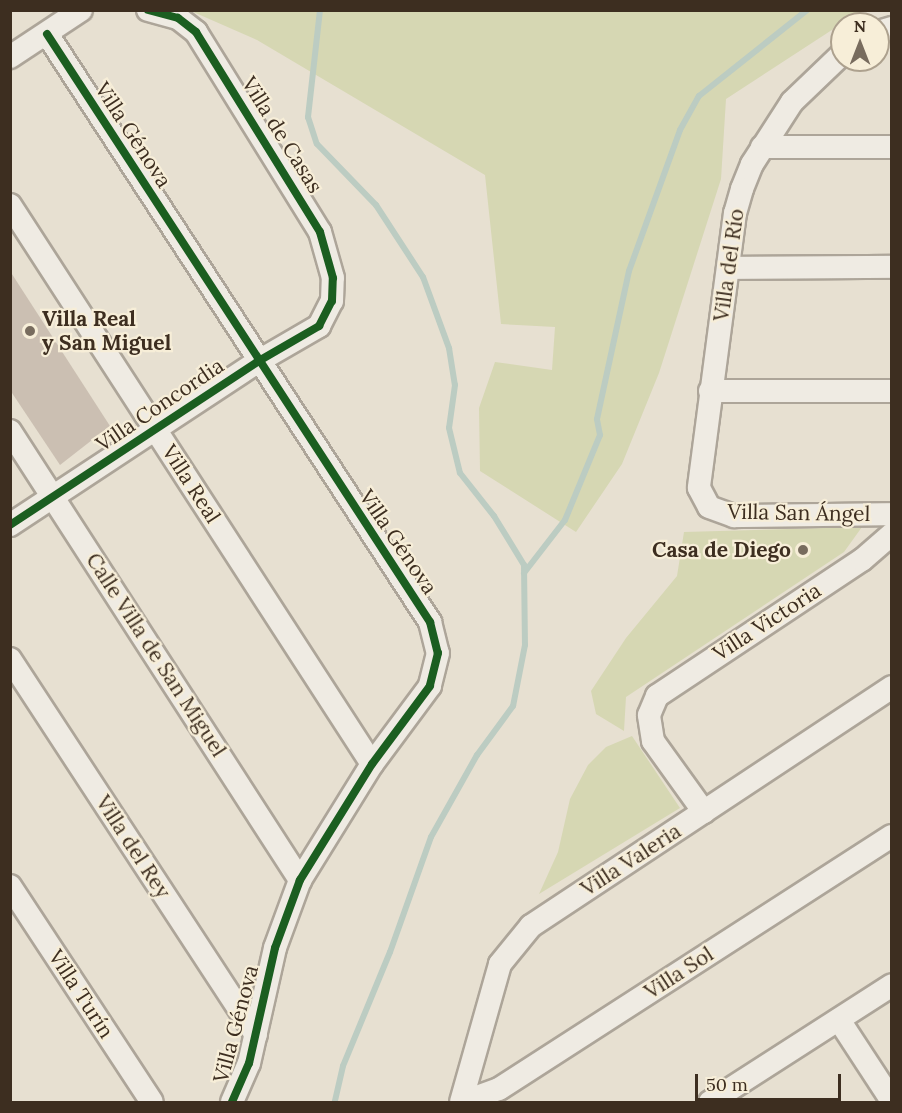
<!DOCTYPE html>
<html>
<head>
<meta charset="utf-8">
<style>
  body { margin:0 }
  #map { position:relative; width:902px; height:1113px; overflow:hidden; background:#e7e0d1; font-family:Lora,serif }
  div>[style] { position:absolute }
  .green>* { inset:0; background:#d6d7b3 }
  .stream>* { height:6px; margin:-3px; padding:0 3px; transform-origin:3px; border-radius:3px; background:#bcccc2 }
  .building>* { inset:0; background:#cbbfb2 }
  .roads { filter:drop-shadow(2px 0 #ada599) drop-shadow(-2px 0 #ada599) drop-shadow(0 2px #ada599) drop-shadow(0 -2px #ada599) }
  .minor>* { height:22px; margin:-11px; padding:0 11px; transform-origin:11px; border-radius:11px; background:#efebe3 }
  .cycleway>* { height:8px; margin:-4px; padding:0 4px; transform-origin:4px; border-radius:4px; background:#1b5e20 }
  .dots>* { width:16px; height:16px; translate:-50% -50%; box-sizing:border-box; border:3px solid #f7eed8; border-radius:50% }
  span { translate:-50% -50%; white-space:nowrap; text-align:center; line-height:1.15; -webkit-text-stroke:4.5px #f7eed8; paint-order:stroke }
  .street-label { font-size:21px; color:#3d2e20 }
  .poi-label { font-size:21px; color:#3d2e20; font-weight:700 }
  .left { translate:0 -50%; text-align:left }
  .right { translate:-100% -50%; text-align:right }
  .frame { position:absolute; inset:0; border:12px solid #3d2e20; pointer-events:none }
  .north { position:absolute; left:830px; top:12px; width:60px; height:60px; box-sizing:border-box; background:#f7eed8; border:2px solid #ada18e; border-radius:50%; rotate:0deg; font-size:16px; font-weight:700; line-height:24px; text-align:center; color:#3d2e20 }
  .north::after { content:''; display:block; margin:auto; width:21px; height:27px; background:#786c5e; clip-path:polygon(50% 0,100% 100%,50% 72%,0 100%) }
  .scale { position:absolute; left:695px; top:1074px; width:146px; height:27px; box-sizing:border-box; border:3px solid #3d2e20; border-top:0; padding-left:8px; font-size:18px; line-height:21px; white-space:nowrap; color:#3d2e20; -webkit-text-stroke:4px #f7eed8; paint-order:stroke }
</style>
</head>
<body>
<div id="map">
  <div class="green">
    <div style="clip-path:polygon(191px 11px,861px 11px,726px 99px,721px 179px,659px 373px,622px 464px,576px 532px,480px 471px,479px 408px,495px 362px,552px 370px,555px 327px,501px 324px,485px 175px,257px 40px)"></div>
    <div style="clip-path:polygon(862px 527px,844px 552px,626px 697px,624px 731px,596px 714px,591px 691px,626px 638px,677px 576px,684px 532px)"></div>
    <div style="clip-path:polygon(632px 736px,680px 808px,539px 894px,558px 852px,570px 799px,588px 765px,606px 747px)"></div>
  </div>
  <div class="stream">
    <div style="left:320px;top:10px;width:108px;rotate:96.4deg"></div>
    <div style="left:308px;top:117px;width:28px;rotate:72deg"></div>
    <div style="left:317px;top:144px;width:85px;rotate:46deg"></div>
    <div style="left:376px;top:205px;width:86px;rotate:56.9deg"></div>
    <div style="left:423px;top:277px;width:76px;rotate:69.9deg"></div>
    <div style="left:449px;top:348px;width:37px;rotate:81deg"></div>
    <div style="left:455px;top:385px;width:43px;rotate:97.9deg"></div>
    <div style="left:449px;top:428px;width:46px;rotate:76.3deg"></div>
    <div style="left:460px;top:473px;width:55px;rotate:51.7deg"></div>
    <div style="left:494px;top:516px;width:57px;rotate:58.5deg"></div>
    <div style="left:524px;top:565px;width:80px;rotate:89.3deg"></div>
    <div style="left:525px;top:645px;width:62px;rotate:101.1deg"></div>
    <div style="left:513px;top:706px;width:61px;rotate:126.3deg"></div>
    <div style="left:477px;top:755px;width:94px;rotate:119.3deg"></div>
    <div style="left:431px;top:837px;width:122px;rotate:109.6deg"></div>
    <div style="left:390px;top:952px;width:123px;rotate:112.4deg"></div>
    <div style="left:343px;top:1066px;width:37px;rotate:103deg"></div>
    <div style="left:524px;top:573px;width:67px;rotate:-52.3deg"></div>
    <div style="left:565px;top:520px;width:92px;rotate:-67.6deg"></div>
    <div style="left:600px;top:435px;width:16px;rotate:-101deg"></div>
    <div style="left:597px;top:419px;width:151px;rotate:-77.8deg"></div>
    <div style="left:629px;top:271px;width:150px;rotate:-70.1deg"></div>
    <div style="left:680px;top:130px;width:39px;rotate:-61deg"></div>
    <div style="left:699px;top:96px;width:138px;rotate:-38.5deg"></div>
  </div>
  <div class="building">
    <div style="clip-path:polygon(10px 271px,110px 426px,60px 465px,10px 390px)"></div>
  </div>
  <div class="roads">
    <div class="minor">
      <div style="left:878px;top:32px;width:15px;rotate:-16deg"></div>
      <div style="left:47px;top:34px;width:702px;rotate:56.92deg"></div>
      <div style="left:430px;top:622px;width:32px;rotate:76deg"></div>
      <div style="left:438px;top:653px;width:34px;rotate:104deg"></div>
      <div style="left:430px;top:686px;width:97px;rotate:126.6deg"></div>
      <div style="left:372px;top:764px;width:137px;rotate:121.8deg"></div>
      <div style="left:300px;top:880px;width:72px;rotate:110.2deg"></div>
      <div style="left:275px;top:948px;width:118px;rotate:102.7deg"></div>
      <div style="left:249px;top:1063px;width:43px;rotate:113.6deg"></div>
      <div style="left:842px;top:54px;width:69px;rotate:136.2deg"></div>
      <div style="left:792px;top:102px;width:74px;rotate:122.8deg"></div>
      <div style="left:752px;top:164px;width:27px;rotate:112deg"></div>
      <div style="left:742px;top:189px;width:25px;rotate:106deg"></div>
      <div style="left:735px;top:213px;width:277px;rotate:97.5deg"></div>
      <div style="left:699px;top:488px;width:21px;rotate:62deg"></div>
      <div style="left:709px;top:507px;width:27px;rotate:20deg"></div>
      <div style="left:734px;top:516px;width:158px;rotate:-0.7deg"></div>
      <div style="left:10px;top:57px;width:85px;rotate:-33.5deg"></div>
      <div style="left:762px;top:147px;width:130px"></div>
      <div style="left:10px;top:205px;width:666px;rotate:57.07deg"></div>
      <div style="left:729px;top:268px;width:163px;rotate:-0.4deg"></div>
      <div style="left:710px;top:391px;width:182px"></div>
      <div style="left:10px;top:431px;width:535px;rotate:57.14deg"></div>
      <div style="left:10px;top:525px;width:296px;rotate:-33.4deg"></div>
      <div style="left:257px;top:362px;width:72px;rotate:-30.1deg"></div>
      <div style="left:319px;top:326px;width:28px;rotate:-63deg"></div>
      <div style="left:332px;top:301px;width:23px;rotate:-88deg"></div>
      <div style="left:333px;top:278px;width:48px;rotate:-105.8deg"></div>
      <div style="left:320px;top:232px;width:235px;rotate:-121.8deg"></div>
      <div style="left:196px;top:32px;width:23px;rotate:-142deg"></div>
      <div style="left:178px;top:18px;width:31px;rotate:-165deg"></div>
      <div style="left:10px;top:659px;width:449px;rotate:56.8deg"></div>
      <div style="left:704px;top:812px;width:87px;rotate:-125.7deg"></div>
      <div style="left:653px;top:741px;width:26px;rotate:-99deg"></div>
      <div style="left:649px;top:715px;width:21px;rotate:-67deg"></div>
      <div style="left:657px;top:696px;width:246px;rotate:-33.6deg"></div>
      <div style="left:862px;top:560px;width:40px;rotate:-41deg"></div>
      <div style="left:10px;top:886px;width:258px;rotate:56.7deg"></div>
      <div style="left:839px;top:1020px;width:97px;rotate:56.8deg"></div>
      <div style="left:461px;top:1102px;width:143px;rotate:-74.2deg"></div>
      <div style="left:500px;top:964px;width:49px;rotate:-50.8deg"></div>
      <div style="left:531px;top:926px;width:433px;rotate:-33.5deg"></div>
      <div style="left:463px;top:1102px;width:38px;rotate:-20deg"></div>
      <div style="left:499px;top:1089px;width:467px;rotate:-32.8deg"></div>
      <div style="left:710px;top:1102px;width:216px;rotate:-32.7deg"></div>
    </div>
  </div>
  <div class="cycleway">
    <div style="left:47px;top:34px;width:702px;rotate:56.92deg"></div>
    <div style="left:430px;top:622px;width:32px;rotate:76deg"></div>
    <div style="left:438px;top:653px;width:34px;rotate:104deg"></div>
    <div style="left:430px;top:686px;width:97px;rotate:126.6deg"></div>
    <div style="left:372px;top:764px;width:137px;rotate:121.8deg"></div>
    <div style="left:300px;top:880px;width:72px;rotate:110.2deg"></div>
    <div style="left:275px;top:948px;width:118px;rotate:102.7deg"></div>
    <div style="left:249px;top:1063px;width:43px;rotate:113.6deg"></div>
    <div style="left:10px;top:525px;width:296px;rotate:-33.4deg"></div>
    <div style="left:257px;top:362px;width:72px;rotate:-30.1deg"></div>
    <div style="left:319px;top:326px;width:28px;rotate:-63deg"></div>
    <div style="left:332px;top:301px;width:23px;rotate:-88deg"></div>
    <div style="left:333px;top:278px;width:48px;rotate:-105.8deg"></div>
    <div style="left:320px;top:232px;width:235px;rotate:-121.8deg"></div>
    <div style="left:196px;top:32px;width:23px;rotate:-142deg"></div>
    <div style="left:178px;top:18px;width:31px;rotate:-165deg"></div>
  </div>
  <div class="dots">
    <div style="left:30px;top:331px;background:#786c5e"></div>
    <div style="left:803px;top:550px;background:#786c5e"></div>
  </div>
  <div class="street-label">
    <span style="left:133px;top:135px;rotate:57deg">Villa Génova</span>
    <span style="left:282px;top:135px;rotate:58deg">Villa de Casas</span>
    <span style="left:729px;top:265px;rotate:-82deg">Villa del Río</span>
    <span style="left:160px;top:405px;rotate:-34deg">Villa Concordia</span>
    <span style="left:191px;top:484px;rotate:57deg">Villa Real</span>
    <span style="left:799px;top:513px;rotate:1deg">Villa San Ángel</span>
    <span style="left:398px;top:542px;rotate:56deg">Villa Génova</span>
    <span style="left:767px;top:622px;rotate:-33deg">Villa Victoria</span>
    <span style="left:156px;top:655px;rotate:57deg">Calle Villa de San Miguel</span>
    <span style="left:133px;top:847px;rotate:57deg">Villa del Rey</span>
    <span style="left:631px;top:860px;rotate:-33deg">Villa Valeria</span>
    <span style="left:679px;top:973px;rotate:-33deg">Villa Sol</span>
    <span style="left:81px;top:994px;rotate:57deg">Villa Turín</span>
    <span style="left:236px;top:1024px;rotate:-75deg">Villa Génova</span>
  </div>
  <div class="poi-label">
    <span class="left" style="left:42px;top:331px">Villa Real<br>y San Miguel</span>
    <span class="right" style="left:791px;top:550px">Casa de Diego</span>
  </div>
  <div class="frame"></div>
  <div class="north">N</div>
  <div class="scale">50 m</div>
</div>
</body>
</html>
